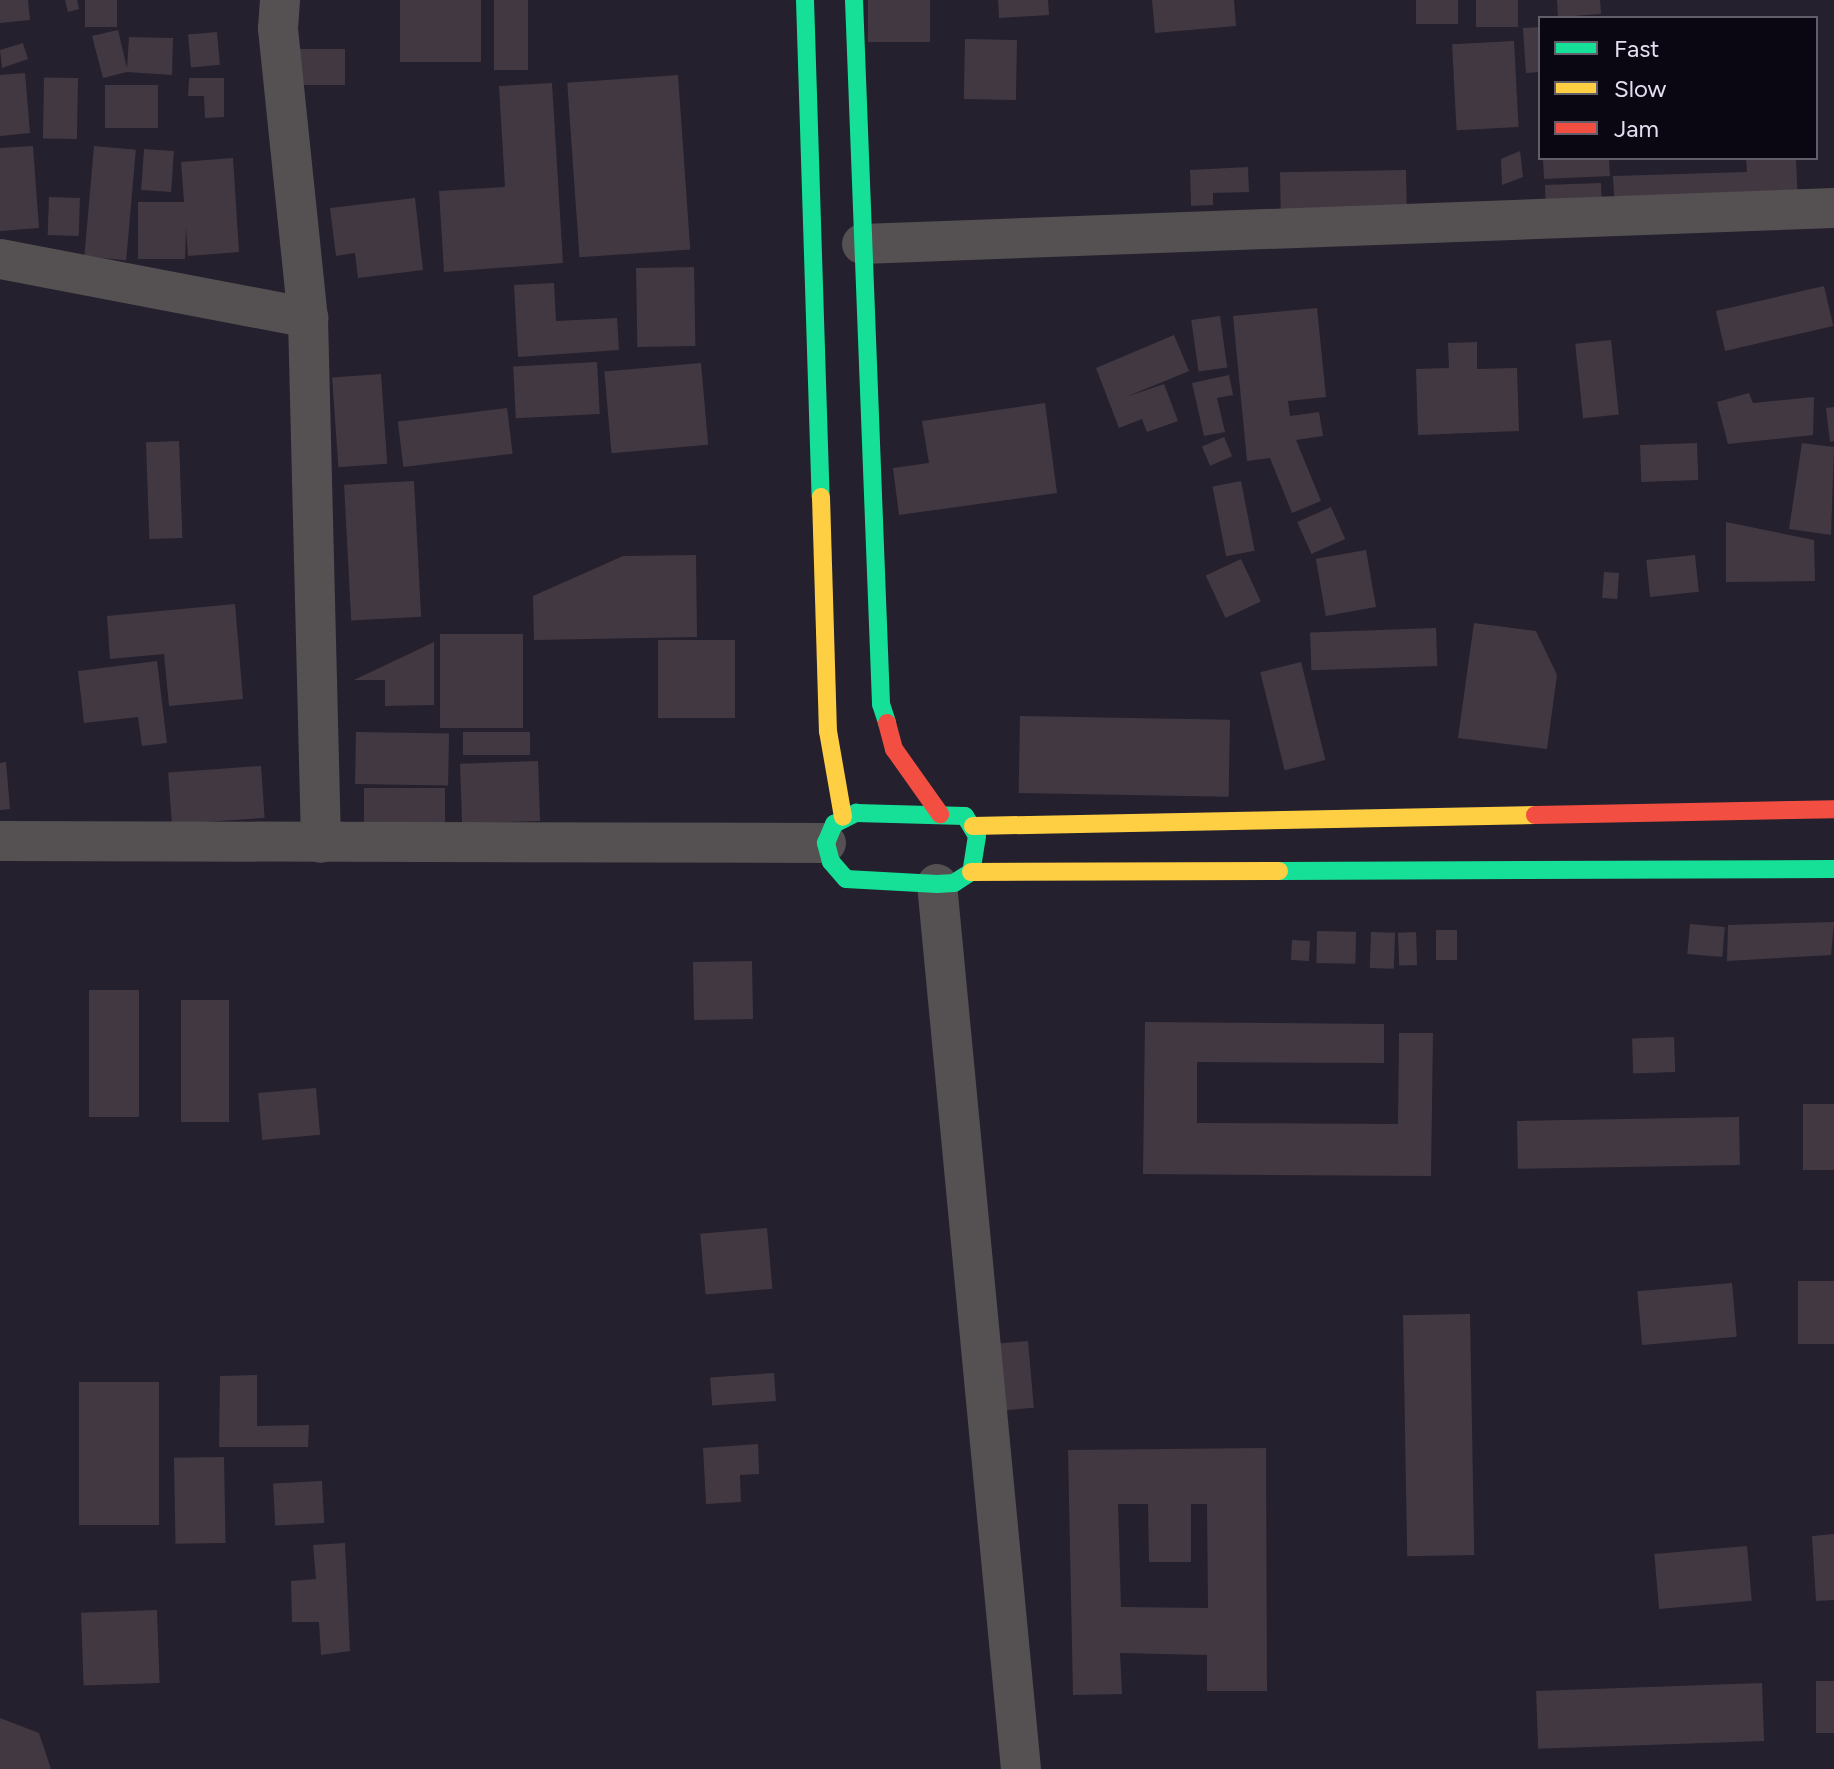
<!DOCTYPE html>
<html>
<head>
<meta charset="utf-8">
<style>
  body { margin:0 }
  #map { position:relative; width:1834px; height:1769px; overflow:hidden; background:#24202d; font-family:Figtree,sans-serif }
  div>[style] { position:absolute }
  .building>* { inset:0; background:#423841; transform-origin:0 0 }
  .street>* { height:40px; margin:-20px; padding:0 20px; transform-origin:20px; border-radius:20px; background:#555052 }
  .fast>* { height:18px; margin:-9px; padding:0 9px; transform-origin:9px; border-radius:9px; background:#16e098 }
  .slow>* { height:18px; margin:-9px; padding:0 9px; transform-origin:9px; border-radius:9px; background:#ffcf43 }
  .jam>* { height:18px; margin:-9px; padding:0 9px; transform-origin:9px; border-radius:9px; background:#f24e42 }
  span { translate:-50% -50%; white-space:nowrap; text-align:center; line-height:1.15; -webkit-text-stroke:6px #0b0712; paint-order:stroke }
  .legend { position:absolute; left:1538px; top:16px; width:280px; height:144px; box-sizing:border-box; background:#0b0712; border:2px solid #625d6b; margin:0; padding:10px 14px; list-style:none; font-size:24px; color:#e4dff0 }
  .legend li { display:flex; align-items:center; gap:16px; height:40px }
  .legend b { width:40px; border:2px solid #625d6b }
</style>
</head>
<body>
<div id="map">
  <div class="building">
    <div style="clip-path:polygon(0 0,28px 0,30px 20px,0 23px)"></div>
    <div style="clip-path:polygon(65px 0,77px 0,79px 9px,68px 12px)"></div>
    <div style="left:85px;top:0;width:32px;height:27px"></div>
    <div style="left:400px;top:0;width:81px;height:62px"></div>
    <div style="left:494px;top:0;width:34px;height:70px"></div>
    <div style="left:868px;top:0;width:62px;height:42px"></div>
    <div style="clip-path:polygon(998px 0,1048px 0,1049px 15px,999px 18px)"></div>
    <div style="clip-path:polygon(1152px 0,1234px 0,1236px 26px,1155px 33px)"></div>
    <div style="left:1416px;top:0;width:42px;height:24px"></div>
    <div style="left:1476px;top:0;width:42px;height:27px"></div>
    <div style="clip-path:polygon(1557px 0,1600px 0,1601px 14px,1558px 17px)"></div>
    <div style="clip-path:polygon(1540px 27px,1540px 72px,1526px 73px,1523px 28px)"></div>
    <div style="clip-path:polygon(118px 30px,127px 68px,129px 37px,173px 38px,172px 75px,127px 72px,103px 78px,92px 36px)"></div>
    <div style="left:217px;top:32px;width:33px;height:29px;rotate:85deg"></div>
    <div style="left:965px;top:39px;width:52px;height:60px;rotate:1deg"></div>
    <div style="left:1514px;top:41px;width:86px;height:62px;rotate:87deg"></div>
    <div style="clip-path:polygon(23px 43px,28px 59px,2px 68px,0 50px)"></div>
    <div style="left:299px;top:49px;width:46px;height:36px"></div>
    <div style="clip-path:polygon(25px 73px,30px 133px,0 136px,0 75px)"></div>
    <div style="left:678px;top:75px;width:175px;height:111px;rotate:86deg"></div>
    <div style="left:78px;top:78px;width:61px;height:34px;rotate:91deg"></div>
    <div style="clip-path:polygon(189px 78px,224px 78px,224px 117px,205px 118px,204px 96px,188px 96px)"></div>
    <div style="clip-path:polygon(552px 83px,563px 263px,444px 272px,439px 191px,505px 187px,499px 86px)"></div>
    <div style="left:158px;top:85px;width:43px;height:53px;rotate:90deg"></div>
    <div style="clip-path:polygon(33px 146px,39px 228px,0 231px,0 148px)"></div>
    <div style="left:94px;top:146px;width:42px;height:111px;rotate:5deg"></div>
    <div style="left:144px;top:149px;width:30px;height:41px;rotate:4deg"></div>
    <div style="clip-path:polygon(1520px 151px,1523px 177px,1502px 185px,1501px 159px)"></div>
    <div style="clip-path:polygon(233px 158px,239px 252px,188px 256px,186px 228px,185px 259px,138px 259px,138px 202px,184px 202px,181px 162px)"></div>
    <div style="clip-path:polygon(1543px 158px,1609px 158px,1610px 176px,1544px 179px)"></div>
    <div style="clip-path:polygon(1746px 158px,1796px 158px,1798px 206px,1615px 212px,1613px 176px,1747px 172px)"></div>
    <div style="clip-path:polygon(1248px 167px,1249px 192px,1213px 193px,1213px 205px,1191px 206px,1190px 170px)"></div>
    <div style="left:1406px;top:170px;width:45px;height:126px;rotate:89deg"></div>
    <div style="left:1601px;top:183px;width:27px;height:56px;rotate:88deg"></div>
    <div style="left:49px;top:197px;width:31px;height:38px;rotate:2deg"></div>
    <div style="clip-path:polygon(415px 198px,423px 270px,358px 278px,355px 253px,336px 256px,330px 208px)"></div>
    <div style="left:694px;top:267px;width:79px;height:58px;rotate:89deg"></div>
    <div style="clip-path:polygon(554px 283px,556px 321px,617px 318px,619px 350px,518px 357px,514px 285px)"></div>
    <div style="left:1824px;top:286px;width:41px;height:111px;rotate:77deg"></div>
    <div style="clip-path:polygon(1317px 308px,1326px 397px,1288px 401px,1290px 416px,1319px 412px,1323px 436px,1296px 440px,1321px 501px,1292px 513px,1270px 458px,1247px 461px,1233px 316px)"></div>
    <div style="left:1220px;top:316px;width:52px;height:29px;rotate:82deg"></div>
    <div style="clip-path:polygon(1174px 335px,1189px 371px,1126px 397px,1164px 384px,1178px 421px,1147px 432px,1142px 419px,1119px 428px,1096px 368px)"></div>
    <div style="left:1611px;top:340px;width:75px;height:36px;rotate:84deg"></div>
    <div style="clip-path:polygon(1477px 342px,1477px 369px,1517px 368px,1519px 431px,1418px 435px,1416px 369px,1449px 368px,1448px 343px)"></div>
    <div style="left:597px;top:362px;width:52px;height:84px;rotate:87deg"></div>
    <div style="left:701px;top:363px;width:82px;height:97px;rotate:85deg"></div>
    <div style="left:381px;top:374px;width:90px;height:49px;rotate:86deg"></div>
    <div style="clip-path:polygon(1229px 375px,1233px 395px,1217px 398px,1225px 432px,1204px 436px,1192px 383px)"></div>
    <div style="clip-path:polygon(1749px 393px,1753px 403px,1814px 397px,1813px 435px,1728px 444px,1717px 402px)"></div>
    <div style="clip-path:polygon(1045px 403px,1057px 493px,899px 515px,893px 468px,929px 463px,922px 421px)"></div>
    <div style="clip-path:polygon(1834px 407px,1834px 441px,1830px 442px,1826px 408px)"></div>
    <div style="left:507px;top:408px;width:46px;height:110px;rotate:83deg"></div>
    <div style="left:1224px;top:437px;width:21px;height:24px;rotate:67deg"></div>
    <div style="left:179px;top:441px;width:97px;height:33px;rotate:88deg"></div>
    <div style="left:1697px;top:443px;width:37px;height:57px;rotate:88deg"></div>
    <div style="clip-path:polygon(1802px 443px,1834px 447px,1831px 535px,1789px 529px)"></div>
    <div style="left:414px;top:481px;width:136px;height:70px;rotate:87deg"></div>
    <div style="left:1241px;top:481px;width:71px;height:29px;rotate:79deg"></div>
    <div style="left:1331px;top:507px;width:35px;height:37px;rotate:66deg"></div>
    <div style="clip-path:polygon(1726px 522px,1814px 540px,1815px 581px,1726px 582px)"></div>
    <div style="left:1366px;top:550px;width:58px;height:51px;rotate:80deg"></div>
    <div style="clip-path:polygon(696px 555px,697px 637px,534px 640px,533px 596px,623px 556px)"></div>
    <div style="left:1695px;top:555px;width:37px;height:49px;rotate:84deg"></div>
    <div style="left:1241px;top:559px;width:47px;height:39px;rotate:65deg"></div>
    <div style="left:1604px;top:572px;width:15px;height:26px;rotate:4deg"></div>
    <div style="clip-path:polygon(235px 604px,243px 699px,169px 706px,164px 654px,110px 659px,107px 616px)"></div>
    <div style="clip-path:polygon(1474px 623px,1536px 631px,1557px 675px,1547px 749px,1458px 738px)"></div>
    <div style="left:1436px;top:628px;width:38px;height:126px;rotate:88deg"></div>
    <div style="left:440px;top:634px;width:83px;height:94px"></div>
    <div style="left:658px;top:640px;width:77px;height:78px"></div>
    <div style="clip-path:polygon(434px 642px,434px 705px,385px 706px,385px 680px,354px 680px)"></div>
    <div style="clip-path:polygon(157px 661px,167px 743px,142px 746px,138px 717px,84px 723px,78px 671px)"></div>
    <div style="left:1301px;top:662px;width:101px;height:42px;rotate:76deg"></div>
    <div style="left:1020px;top:716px;width:210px;height:77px;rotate:1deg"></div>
    <div style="left:356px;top:732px;width:93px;height:52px;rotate:1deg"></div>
    <div style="left:530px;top:732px;width:23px;height:67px;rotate:90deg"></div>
    <div style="left:538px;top:761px;width:60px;height:78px;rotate:88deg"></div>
    <div style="clip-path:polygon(6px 762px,10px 809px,0 810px,0 763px)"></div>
    <div style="left:261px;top:766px;width:52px;height:93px;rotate:86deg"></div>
    <div style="left:364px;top:788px;width:81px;height:42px"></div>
    <div style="clip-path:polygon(1834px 922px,1831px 955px,1727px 961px,1728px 925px)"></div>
    <div style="left:1690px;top:924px;width:35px;height:30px;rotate:5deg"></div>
    <div style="left:1436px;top:930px;width:21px;height:30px"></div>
    <div style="left:1317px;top:931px;width:39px;height:32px;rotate:1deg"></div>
    <div style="left:1371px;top:932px;width:24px;height:36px;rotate:2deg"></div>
    <div style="left:1416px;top:932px;width:33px;height:18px;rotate:88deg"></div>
    <div style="left:1292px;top:940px;width:18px;height:20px;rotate:3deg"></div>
    <div style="left:752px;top:961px;width:58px;height:59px;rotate:89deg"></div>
    <div style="left:89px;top:990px;width:50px;height:127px"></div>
    <div style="left:181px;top:1000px;width:48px;height:122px"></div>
    <div style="clip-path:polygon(1145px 1022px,1384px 1024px,1384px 1063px,1197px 1062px,1197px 1123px,1398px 1124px,1399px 1033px,1433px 1033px,1431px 1176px,1143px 1174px)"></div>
    <div style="left:1674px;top:1037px;width:35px;height:42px;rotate:88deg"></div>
    <div style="left:316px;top:1088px;width:47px;height:58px;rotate:85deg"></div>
    <div style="left:1834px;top:1104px;width:66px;height:31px;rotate:90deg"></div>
    <div style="left:1739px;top:1117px;width:48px;height:222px;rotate:89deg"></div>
    <div style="left:767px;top:1228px;width:61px;height:67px;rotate:85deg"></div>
    <div style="left:1834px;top:1281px;width:63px;height:36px;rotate:90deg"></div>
    <div style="left:1732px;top:1283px;width:54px;height:95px;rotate:85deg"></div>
    <div style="left:1470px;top:1314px;width:241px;height:67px;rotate:89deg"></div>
    <div style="left:1028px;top:1341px;width:67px;height:29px;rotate:85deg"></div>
    <div style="left:774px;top:1373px;width:28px;height:64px;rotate:86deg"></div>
    <div style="clip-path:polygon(257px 1375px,257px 1426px,309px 1425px,308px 1447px,219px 1447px,220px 1376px)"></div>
    <div style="left:79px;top:1382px;width:80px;height:143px"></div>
    <div style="clip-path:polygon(758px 1444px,759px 1474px,740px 1475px,741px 1502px,706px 1504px,703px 1448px)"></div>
    <div style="clip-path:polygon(evenodd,1266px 1448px,1267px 1691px,1207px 1691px,1207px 1655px,1120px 1653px,1122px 1694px,1073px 1695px,1068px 1450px,1266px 1448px,1118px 1504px,1148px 1504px,1149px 1562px,1191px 1562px,1191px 1504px,1207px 1504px,1208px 1608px,1121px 1607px,1118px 1504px)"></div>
    <div style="left:224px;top:1457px;width:86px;height:50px;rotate:89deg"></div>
    <div style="left:322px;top:1481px;width:42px;height:49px;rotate:87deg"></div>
    <div style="clip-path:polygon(1834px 1534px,1834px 1600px,1816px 1601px,1812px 1536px)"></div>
    <div style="clip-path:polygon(345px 1543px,350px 1651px,321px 1655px,319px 1622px,292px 1622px,291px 1581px,316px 1579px,313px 1545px)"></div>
    <div style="left:1747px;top:1546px;width:55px;height:93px;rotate:85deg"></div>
    <div style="left:157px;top:1610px;width:73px;height:76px;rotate:88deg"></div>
    <div style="left:1816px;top:1681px;width:18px;height:52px"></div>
    <div style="left:1762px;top:1683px;width:58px;height:226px;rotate:88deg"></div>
    <div style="clip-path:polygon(0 1718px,39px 1733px,51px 1769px,0 1769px)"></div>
  </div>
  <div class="street">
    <div style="left:280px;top:0;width:29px;rotate:94deg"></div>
    <div style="left:278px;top:29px;width:291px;rotate:84.1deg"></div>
    <div style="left:308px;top:318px;width:525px;rotate:88.58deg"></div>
    <div style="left:862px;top:244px;width:973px;rotate:-2.12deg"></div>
    <div style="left:0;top:259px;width:314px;rotate:10.8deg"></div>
    <div style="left:0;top:841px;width:826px;rotate:0.14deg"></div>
    <div style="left:937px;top:884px;width:889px;rotate:84.58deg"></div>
  </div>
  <div class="fast">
    <div style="left:805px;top:0;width:497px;rotate:88.2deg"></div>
    <div style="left:854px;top:0;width:705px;rotate:87.8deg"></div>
    <div style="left:881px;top:704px;width:20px;rotate:72deg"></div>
    <div style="left:856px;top:813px;width:109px;rotate:1.6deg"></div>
    <div style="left:965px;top:816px;width:23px;rotate:59deg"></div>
    <div style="left:977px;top:836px;width:36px;rotate:99deg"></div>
    <div style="left:971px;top:872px;width:20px;rotate:147deg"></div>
    <div style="left:954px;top:883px;width:17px;rotate:177deg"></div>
    <div style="left:937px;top:884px;width:91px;rotate:-176.9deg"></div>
    <div style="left:846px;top:879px;width:23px;rotate:-131deg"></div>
    <div style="left:831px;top:862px;width:20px;rotate:-105deg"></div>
    <div style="left:826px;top:843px;width:21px;rotate:-67deg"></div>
    <div style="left:834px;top:824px;width:25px;rotate:-27deg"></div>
    <div style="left:1279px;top:871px;width:555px;rotate:-0.21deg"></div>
  </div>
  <div class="slow">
    <div style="left:821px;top:497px;width:234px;rotate:88.3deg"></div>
    <div style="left:828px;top:731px;width:87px;rotate:80.1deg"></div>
    <div style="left:973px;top:826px;width:562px;rotate:-1.12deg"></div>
    <div style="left:971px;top:872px;width:308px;rotate:-0.2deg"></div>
  </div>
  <div class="jam">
    <div style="left:887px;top:723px;width:27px;rotate:75deg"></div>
    <div style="left:894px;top:749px;width:80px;rotate:54.7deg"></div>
    <div style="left:1535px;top:815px;width:299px;rotate:-1.1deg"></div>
  </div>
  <ul class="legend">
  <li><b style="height:10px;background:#16e098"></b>Fast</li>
  <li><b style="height:10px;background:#ffcf43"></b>Slow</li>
  <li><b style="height:10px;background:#f24e42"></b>Jam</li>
  </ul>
</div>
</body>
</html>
